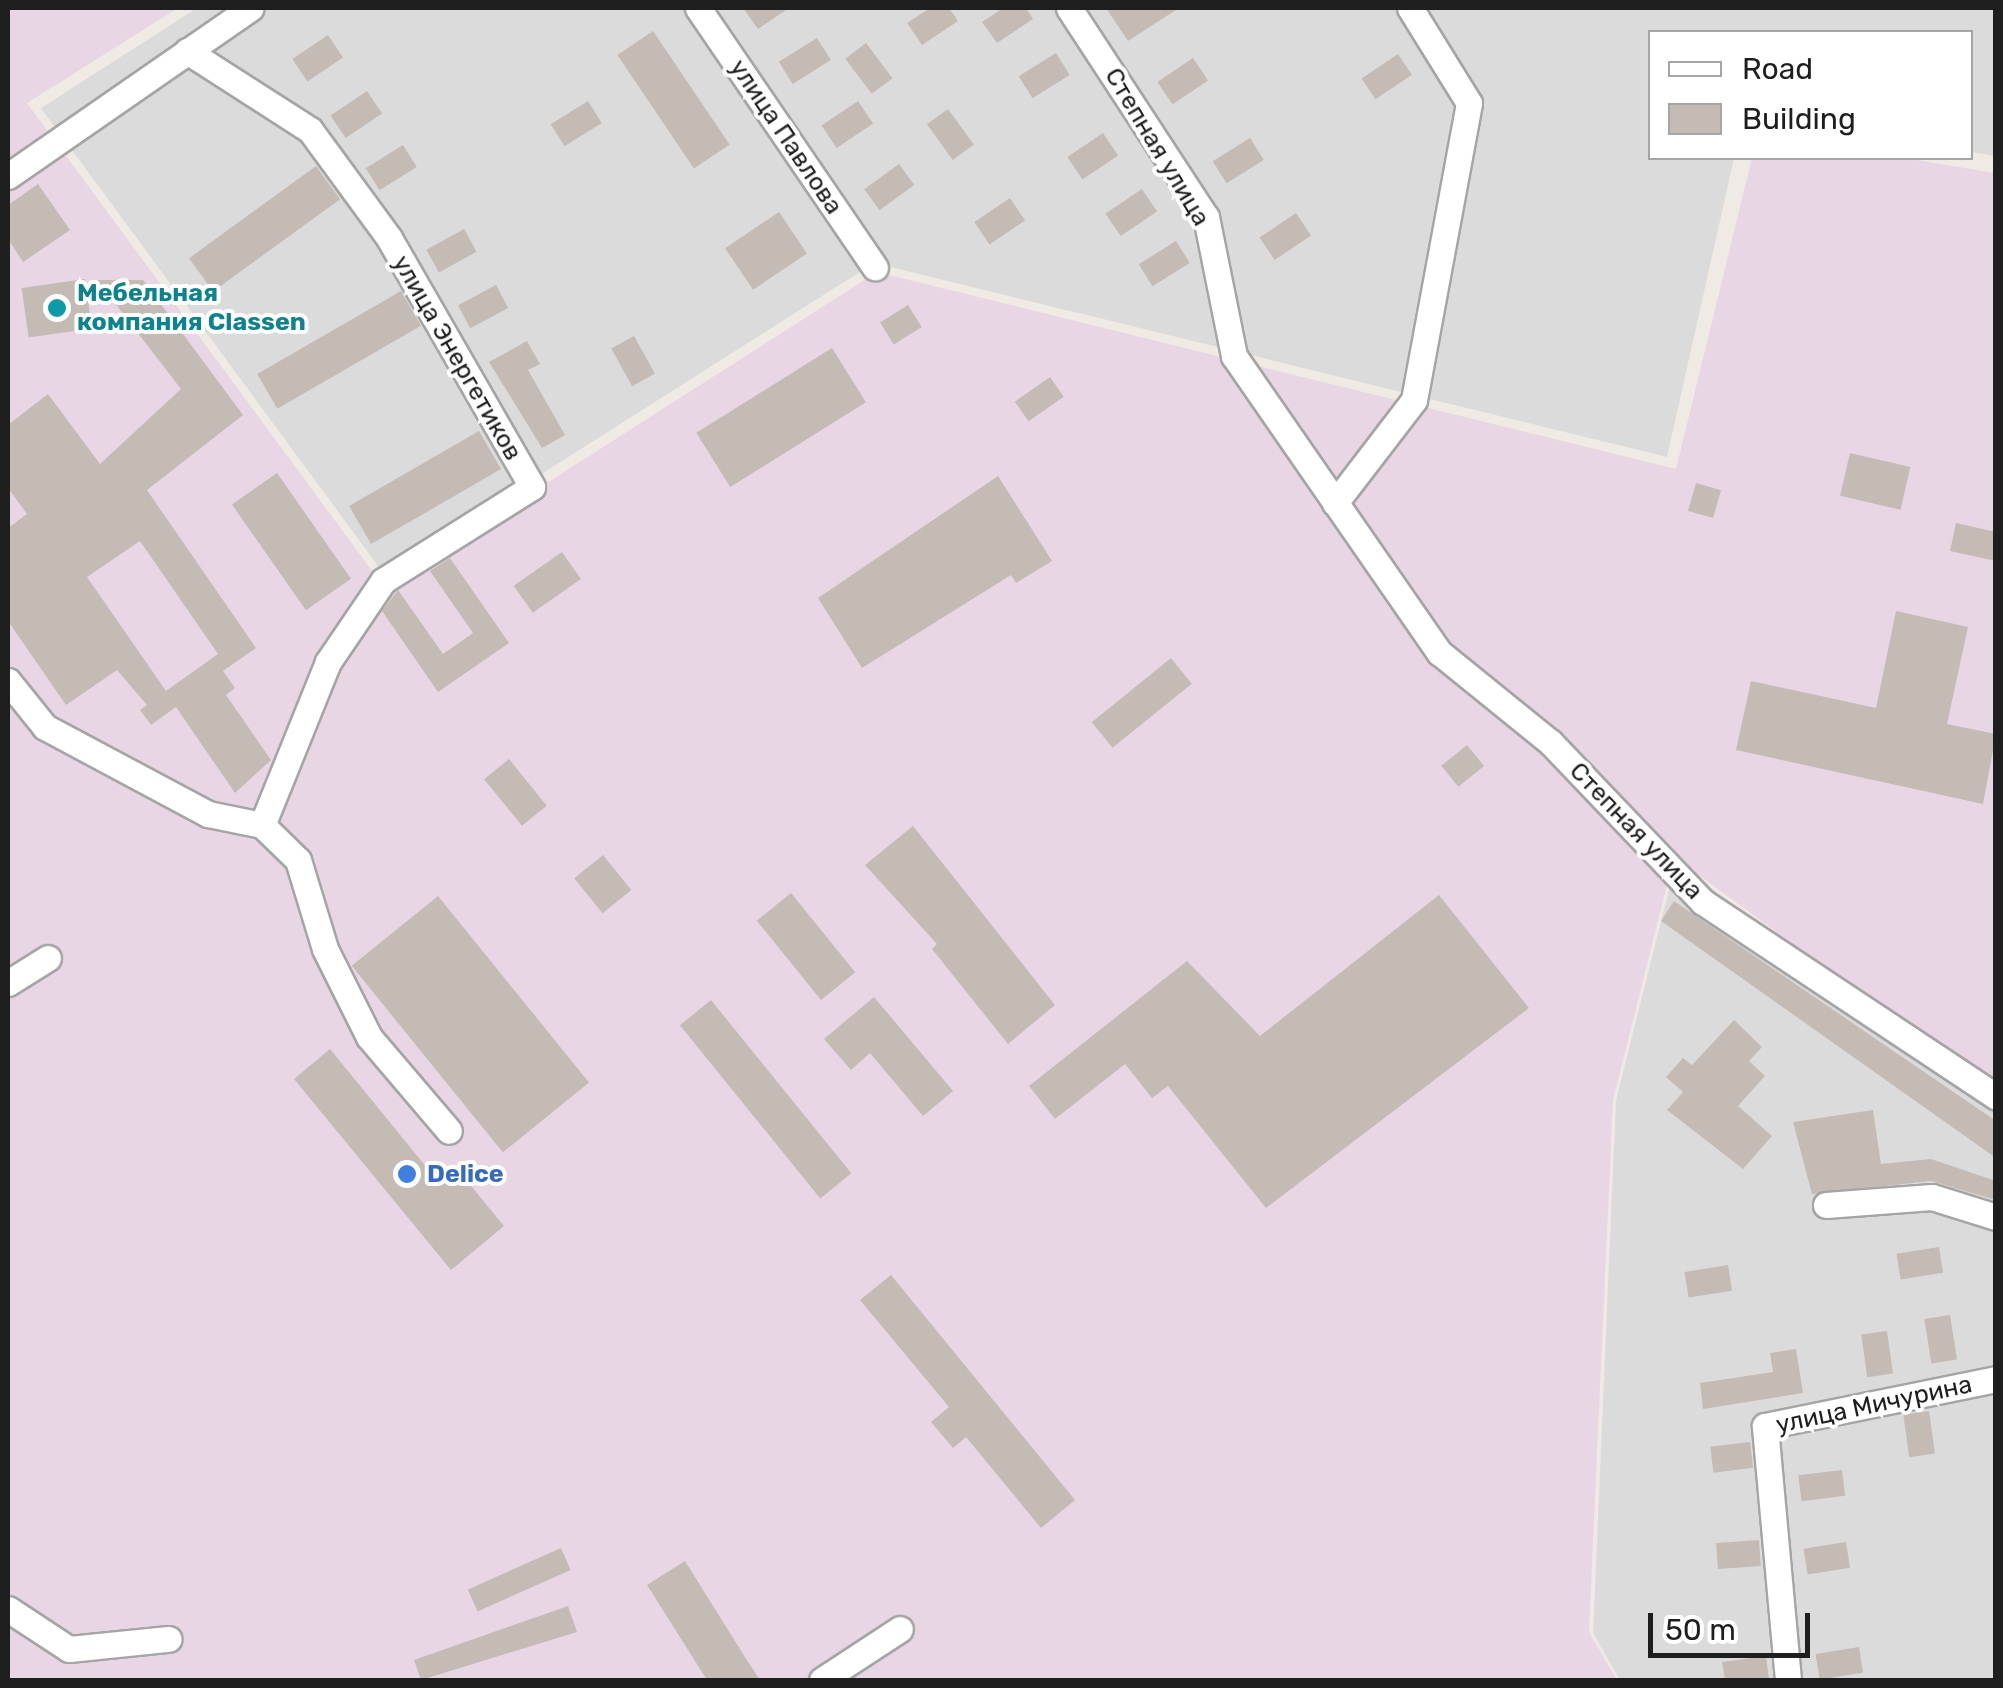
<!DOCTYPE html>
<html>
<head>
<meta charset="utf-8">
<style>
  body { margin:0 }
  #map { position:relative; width:2003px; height:1688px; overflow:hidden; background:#efebe4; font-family:Rubik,sans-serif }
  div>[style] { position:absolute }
  .residential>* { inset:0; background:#dcdbdb }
  .industrial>* { inset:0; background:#e8d6e5 }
  .building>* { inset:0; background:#c4bbb4; transform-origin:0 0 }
  .roads { filter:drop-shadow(2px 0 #a5a5a5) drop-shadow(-2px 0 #a5a5a5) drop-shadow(0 2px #a5a5a5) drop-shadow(0 -2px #a5a5a5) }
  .minor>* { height:25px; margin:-12.5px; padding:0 12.5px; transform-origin:12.5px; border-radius:12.5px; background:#fff }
  .dots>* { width:28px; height:28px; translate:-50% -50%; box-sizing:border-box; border:5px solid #fff; border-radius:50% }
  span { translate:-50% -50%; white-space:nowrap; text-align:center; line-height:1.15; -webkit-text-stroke:8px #fff; paint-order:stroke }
  .street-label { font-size:25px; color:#1e1e1e }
  .culture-label { font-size:25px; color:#0d838f; font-weight:700 }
  .left { translate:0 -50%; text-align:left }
  .shop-label { font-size:25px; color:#366cbe; font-weight:700 }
  .frame { position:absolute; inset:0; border:10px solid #1e1e1e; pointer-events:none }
  .legend { position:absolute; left:1648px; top:30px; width:325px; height:130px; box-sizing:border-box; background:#fff; border:2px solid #a5a5a5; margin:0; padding:12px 18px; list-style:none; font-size:30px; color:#1e1e1e }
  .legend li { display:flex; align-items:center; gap:20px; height:50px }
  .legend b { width:50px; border:2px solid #a5a5a5 }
  .scale { position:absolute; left:1648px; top:1613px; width:162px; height:45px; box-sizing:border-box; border:5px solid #1e1e1e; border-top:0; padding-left:12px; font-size:30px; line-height:35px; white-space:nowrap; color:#1e1e1e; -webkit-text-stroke:8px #fff; paint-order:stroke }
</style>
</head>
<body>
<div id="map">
  <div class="residential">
    <div style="clip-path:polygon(197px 8px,1995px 8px,1995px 156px,1971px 152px,1970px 32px,1650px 32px,1650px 158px,1734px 158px,1667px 457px,874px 263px,384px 574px,41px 108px)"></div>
    <div style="clip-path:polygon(1676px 862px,1995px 1102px,1995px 1680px,1620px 1680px,1593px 1633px,1616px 1100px)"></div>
  </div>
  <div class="industrial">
    <div style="clip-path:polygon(8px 8px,178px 8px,27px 103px,384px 587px,877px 272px,1676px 469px,1752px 158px,1905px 158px,1995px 173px,1995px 1092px,1674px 857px,1613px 1100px,1589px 1632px,1617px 1680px,8px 1680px)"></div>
  </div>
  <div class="building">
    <div style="clip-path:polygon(743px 8px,789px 8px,758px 29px)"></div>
    <div style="clip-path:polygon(930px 8px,949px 8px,958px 21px,922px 45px,907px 23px)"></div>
    <div style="clip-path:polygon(1003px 8px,1026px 8px,1033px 19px,997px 43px,982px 22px)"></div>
    <div style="clip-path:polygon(1106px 8px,1179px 8px,1128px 41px)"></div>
    <div style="left:653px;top:31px;width:137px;height:43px;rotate:56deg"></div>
    <div style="left:328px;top:35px;width:27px;height:43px;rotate:56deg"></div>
    <div style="left:817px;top:38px;width:26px;height:45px;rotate:58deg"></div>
    <div style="left:866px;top:43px;width:44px;height:26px;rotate:53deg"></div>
    <div style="left:1056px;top:53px;width:26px;height:44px;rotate:58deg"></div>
    <div style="left:1398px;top:54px;width:25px;height:44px;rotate:56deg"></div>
    <div style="left:1193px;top:58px;width:27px;height:43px;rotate:56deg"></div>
    <div style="left:367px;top:91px;width:27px;height:44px;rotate:56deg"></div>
    <div style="left:588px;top:101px;width:26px;height:44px;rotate:58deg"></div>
    <div style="left:858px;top:101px;width:27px;height:44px;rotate:56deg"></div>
    <div style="left:948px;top:109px;width:44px;height:26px;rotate:54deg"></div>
    <div style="left:1103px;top:133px;width:27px;height:43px;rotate:56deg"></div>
    <div style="left:1250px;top:138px;width:26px;height:44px;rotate:58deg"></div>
    <div style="left:403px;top:145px;width:26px;height:44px;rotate:58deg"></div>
    <div style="left:899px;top:164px;width:26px;height:43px;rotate:54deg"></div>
    <div style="left:316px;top:166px;width:41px;height:157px;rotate:54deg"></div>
    <div style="clip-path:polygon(38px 184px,70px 230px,23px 262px,8px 239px,8px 205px)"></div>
    <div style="left:1142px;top:189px;width:27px;height:44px;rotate:56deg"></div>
    <div style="left:1010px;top:198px;width:27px;height:43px;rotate:56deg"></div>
    <div style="left:779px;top:212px;width:50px;height:65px;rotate:56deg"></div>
    <div style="left:1296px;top:213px;width:27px;height:44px;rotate:56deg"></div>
    <div style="left:464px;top:229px;width:26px;height:43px;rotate:61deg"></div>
    <div style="left:1176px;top:241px;width:26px;height:44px;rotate:58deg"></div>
    <div style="left:85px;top:279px;width:50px;height:64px;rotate:82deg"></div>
    <div style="clip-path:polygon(evenodd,97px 280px,143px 280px,243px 415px,147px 490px,256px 648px,223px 671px,235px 688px,226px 695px,271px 760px,235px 793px,176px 707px,151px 725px,140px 710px,147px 705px,117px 670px,66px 705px,8px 621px,8px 528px,27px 514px,8px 488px,8px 425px,48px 394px,100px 464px,181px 389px,97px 280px,140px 541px,218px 654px,166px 691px,87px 577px,140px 541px)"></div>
    <div style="left:496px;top:285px;width:26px;height:43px;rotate:62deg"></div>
    <div style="left:401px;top:291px;width:40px;height:166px;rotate:60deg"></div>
    <div style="left:908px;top:305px;width:26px;height:33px;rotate:58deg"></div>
    <div style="left:634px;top:336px;width:43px;height:26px;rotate:61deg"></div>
    <div style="clip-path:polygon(527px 341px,540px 364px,528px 370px,565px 435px,542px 448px,489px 362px)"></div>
    <div style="left:832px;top:348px;width:64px;height:160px;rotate:58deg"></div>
    <div style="left:1050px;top:377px;width:24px;height:43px;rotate:55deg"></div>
    <div style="left:479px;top:431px;width:44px;height:150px;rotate:60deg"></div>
    <div style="left:1850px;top:453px;width:62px;height:44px;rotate:13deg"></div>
    <div style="left:277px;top:473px;width:129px;height:55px;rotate:55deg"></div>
    <div style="clip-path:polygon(998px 476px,1052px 561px,1016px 583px,1011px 575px,862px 668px,818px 598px)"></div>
    <div style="left:1696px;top:483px;width:26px;height:29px;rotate:16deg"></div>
    <div style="clip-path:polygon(1956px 523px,1996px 532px,1996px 561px,1950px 551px)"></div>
    <div style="left:562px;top:552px;width:33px;height:59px;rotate:55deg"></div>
    <div style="clip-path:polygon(450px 558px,509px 643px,438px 692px,382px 611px,398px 590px,443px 654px,473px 633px,430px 571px)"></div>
    <div style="clip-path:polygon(1896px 611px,1968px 627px,1947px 724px,1996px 734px,1983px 804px,1736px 750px,1751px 681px,1876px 708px)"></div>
    <div style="left:1171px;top:658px;width:33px;height:102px;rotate:51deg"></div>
    <div style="left:1467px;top:745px;width:27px;height:33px;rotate:51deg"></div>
    <div style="left:509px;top:759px;width:60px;height:32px;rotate:51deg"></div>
    <div style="clip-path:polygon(913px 826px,1055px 1005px,1008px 1044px,932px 949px,937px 944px,865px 865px)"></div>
    <div style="left:603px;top:855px;width:45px;height:37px;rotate:51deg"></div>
    <div style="left:791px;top:893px;width:102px;height:44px;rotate:51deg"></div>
    <div style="clip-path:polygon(1439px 895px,1529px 1008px,1266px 1208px,1168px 1086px,1152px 1098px,1125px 1064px,1055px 1119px,1029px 1086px,1187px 961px,1260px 1036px)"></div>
    <div style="left:438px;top:896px;width:240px;height:111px;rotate:51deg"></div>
    <div style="clip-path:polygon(1674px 901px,1996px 1121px,1996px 1158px,1661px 921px)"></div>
    <div style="clip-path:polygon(874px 997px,953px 1091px,923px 1116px,870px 1053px,851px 1070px,824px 1039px)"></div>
    <div style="left:711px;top:1000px;width:223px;height:40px;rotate:51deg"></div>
    <div style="clip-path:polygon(1734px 1020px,1762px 1047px,1749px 1061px,1765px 1076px,1738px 1106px,1772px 1136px,1743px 1169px,1667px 1110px,1683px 1092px,1666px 1077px,1683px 1058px,1692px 1065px)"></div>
    <div style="clip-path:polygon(330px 1049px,441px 1185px,458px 1170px,504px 1226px,451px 1270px,294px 1079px)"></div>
    <div style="clip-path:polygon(1873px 1110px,1881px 1164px,1931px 1159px,1996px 1181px,1996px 1200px,1931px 1181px,1812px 1194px,1793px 1122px)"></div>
    <div style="left:1939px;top:1247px;width:26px;height:43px;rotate:81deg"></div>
    <div style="left:1728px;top:1265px;width:26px;height:44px;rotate:81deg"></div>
    <div style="clip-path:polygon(891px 1275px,1075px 1500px,1041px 1528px,966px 1437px,953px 1448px,931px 1422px,949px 1407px,860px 1300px)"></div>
    <div style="left:1950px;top:1315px;width:45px;height:26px;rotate:81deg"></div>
    <div style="left:1887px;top:1331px;width:43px;height:26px;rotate:82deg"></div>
    <div style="clip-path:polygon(1796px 1349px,1803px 1393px,1703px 1409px,1700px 1383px,1773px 1372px,1770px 1353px)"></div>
    <div style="left:1929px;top:1411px;width:43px;height:26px;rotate:82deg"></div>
    <div style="left:1750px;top:1442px;width:26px;height:40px;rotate:83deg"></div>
    <div style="left:1842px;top:1470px;width:26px;height:44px;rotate:83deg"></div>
    <div style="left:1759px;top:1540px;width:26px;height:43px;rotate:86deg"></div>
    <div style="left:1846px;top:1542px;width:26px;height:43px;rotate:81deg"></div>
    <div style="left:561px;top:1548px;width:24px;height:102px;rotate:66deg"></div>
    <div style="clip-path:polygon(685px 1561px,743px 1654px,760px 1680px,707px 1680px,647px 1585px)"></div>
    <div style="clip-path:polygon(568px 1606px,577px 1632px,421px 1680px,414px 1660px)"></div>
    <div style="left:1859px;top:1647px;width:26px;height:44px;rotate:81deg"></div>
    <div style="clip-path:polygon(1766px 1656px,1769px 1680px,1725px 1680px,1722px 1662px)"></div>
  </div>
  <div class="roads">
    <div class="minor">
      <div style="left:698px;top:8px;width:314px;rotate:55.7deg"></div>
      <div style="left:1069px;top:8px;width:250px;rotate:56.8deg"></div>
      <div style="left:1206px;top:217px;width:142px;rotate:78.6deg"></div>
      <div style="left:1234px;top:356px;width:361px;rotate:55.3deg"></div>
      <div style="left:1440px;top:653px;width:141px;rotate:39deg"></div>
      <div style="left:1550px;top:742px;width:221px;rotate:46.3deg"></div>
      <div style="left:1703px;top:902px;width:352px;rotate:33.6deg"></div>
      <div style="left:187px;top:51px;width:146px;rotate:32.7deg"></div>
      <div style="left:310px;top:130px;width:134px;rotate:53.8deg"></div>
      <div style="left:389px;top:238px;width:287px;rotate:60.1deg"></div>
      <div style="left:532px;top:487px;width:176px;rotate:147.8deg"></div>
      <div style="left:383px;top:581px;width:98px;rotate:124.2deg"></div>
      <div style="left:328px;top:662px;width:176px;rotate:112deg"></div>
      <div style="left:8px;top:176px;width:295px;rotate:-34.7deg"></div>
      <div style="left:1335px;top:503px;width:130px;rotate:-52.5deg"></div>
      <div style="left:1414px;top:400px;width:302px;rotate:-79.5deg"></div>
      <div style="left:1469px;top:103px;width:112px;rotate:-121.8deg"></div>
      <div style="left:8px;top:681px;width:59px;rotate:51.2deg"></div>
      <div style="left:45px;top:727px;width:185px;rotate:28.1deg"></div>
      <div style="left:208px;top:814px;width:55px;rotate:11.5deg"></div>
      <div style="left:262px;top:825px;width:50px;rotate:44.2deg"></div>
      <div style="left:298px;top:860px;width:93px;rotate:73.1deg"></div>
      <div style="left:325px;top:949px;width:98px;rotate:63.4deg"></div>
      <div style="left:369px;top:1037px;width:123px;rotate:49.6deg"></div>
      <div style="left:8px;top:983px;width:47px;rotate:-32deg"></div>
      <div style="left:1826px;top:1205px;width:106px;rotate:-4.3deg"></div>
      <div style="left:1932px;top:1197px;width:67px;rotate:17.4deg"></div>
      <div style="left:8px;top:1609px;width:73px;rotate:33.3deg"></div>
      <div style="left:69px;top:1649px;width:100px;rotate:-5.8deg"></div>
      <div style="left:822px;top:1680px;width:93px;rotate:-33.2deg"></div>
      <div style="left:1788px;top:1680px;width:255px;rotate:-95.2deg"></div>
      <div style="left:1765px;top:1426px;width:236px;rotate:-11.5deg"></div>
    </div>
  </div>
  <div class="dots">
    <div style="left:57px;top:308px;background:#0f9aa8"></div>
    <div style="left:407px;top:1174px;background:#3f7fe0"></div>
  </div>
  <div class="street-label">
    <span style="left:786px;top:137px;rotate:56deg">улица Павлова</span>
    <span style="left:1157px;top:147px;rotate:59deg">Степная улица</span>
    <span style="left:457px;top:358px;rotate:60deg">улица Энергетиков</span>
    <span style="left:1636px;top:831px;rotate:46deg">Степная улица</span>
    <span style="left:1874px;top:1405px;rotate:-12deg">улица Мичурина</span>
  </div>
  <div class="culture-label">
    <span class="left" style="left:77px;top:308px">Мебельная<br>компания Сlassen</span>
  </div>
  <div class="shop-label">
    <span class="left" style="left:427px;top:1174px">Delice</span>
  </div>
  <div class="frame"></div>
  <ul class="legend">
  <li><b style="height:12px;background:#fff"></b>Road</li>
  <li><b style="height:28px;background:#c4bbb4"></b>Building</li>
  </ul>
  <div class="scale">50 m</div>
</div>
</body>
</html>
